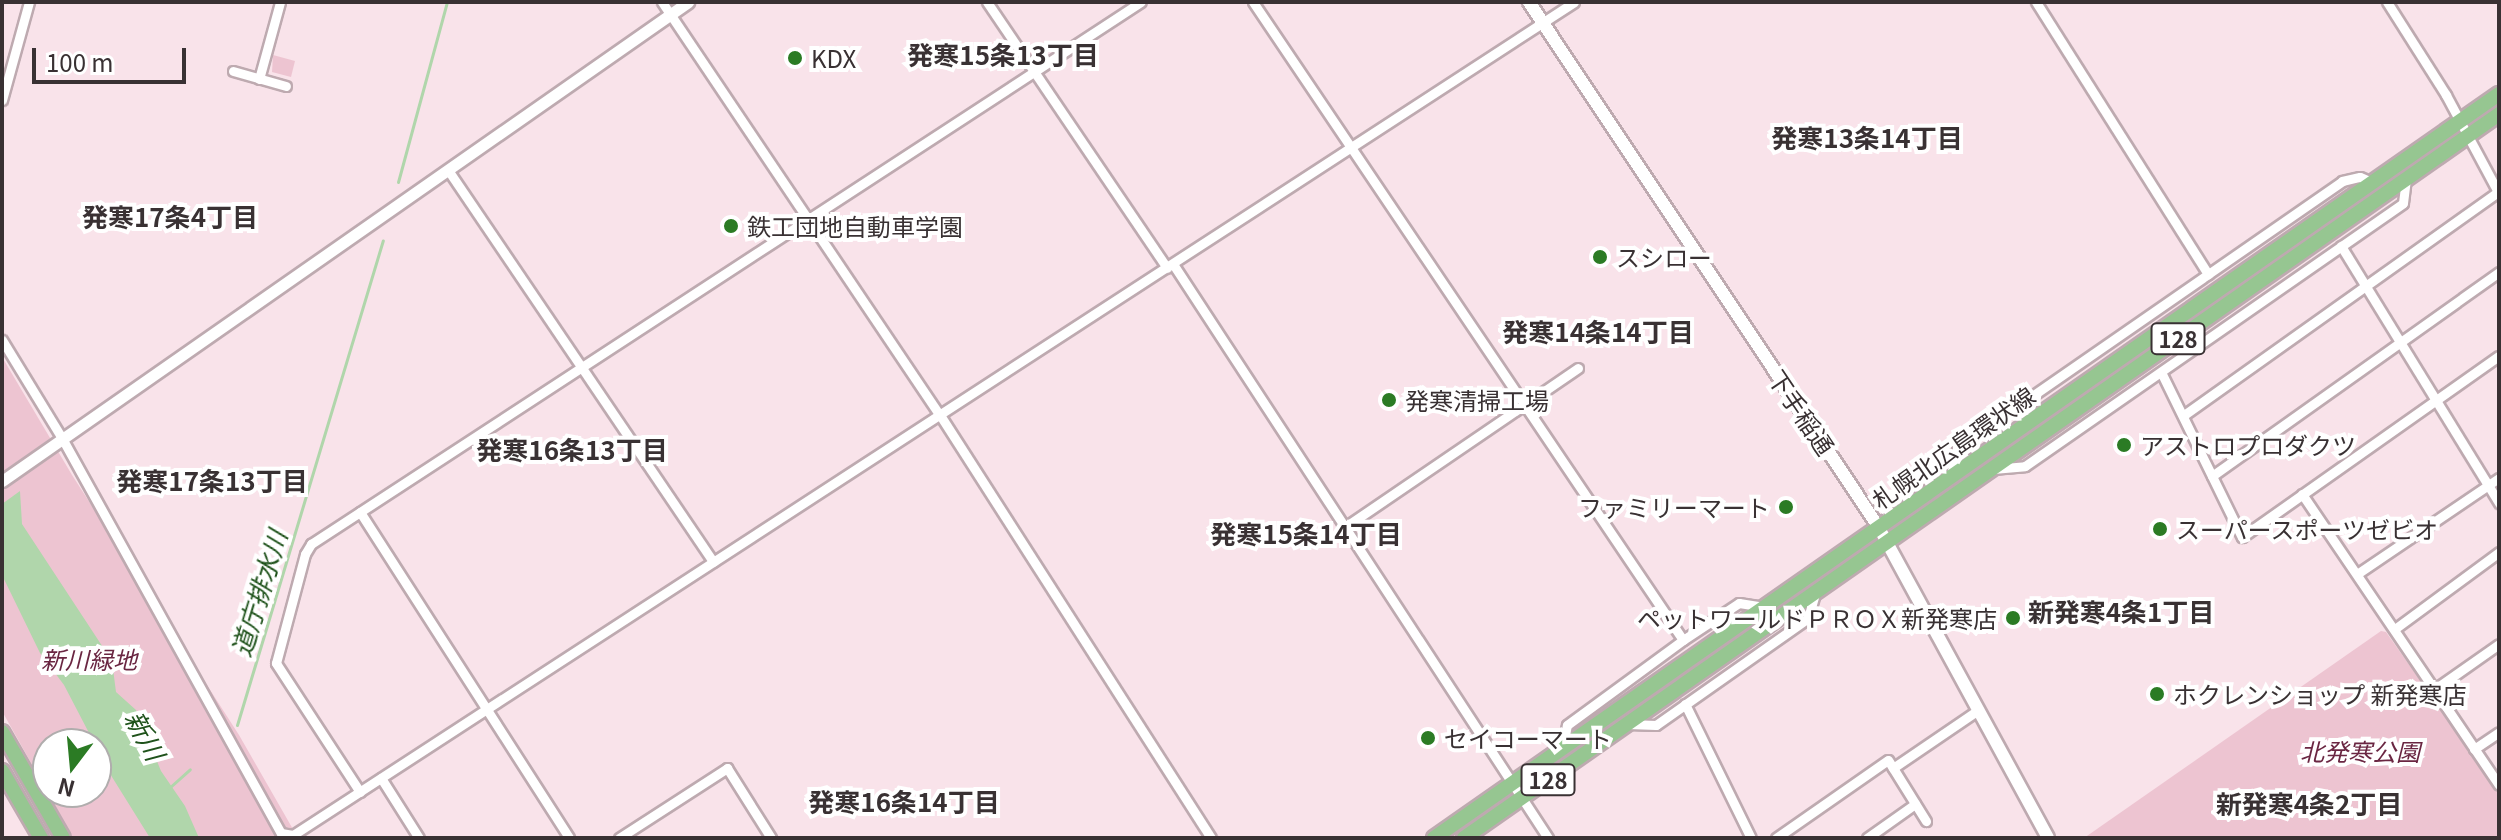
<!DOCTYPE html>
<html>
<head>
<meta charset="utf-8">
<style>
  body { margin:0 }
  #map { position:relative; width:2501px; height:840px; overflow:hidden; background:#f9e3ea; font-family:Georgia,"Noto Sans JP",serif }
  div>[style] { position:absolute }
  .green>* { inset:0; background:#edc4d1 }
  .water>* { inset:0; background:#b0d6ab }
  .stream>* { height:3px; margin:-1.5px; padding:0 1.5px; transform-origin:1.5px; border-radius:1.5px; background:#b0d6ab }
  .roads { filter:drop-shadow(2px 0 #beaab0) drop-shadow(-2px 0 #beaab0) drop-shadow(0 2px #beaab0) drop-shadow(0 -2px #beaab0) }
  .minor>* { height:9px; margin:-4.5px; padding:0 4.5px; transform-origin:4.5px; border-radius:4.5px; background:#fff }
  .tertiary>* { height:11px; margin:-5.5px; padding:0 5.5px; transform-origin:5.5px; border-radius:5.5px; background:#fff }
  .secondary>* { height:12px; margin:-6px; padding:0 6px; transform-origin:6px; border-radius:6px; background:#fff }
  .primary>* { height:14px; margin:-7px; padding:0 7px; transform-origin:7px; border-radius:7px; background:#96c691 }
  .dots>* { width:22px; height:22px; translate:-50% -50%; box-sizing:border-box; border:4px solid #fff; border-radius:50% }
  span { translate:-50% -50%; white-space:nowrap; text-align:center; line-height:1.15; -webkit-text-stroke:8px #fff; paint-order:stroke }
  .shield-label span { padding:2px 6px; background:#fff; border:2px solid; border-radius:6px; -webkit-text-stroke-width:0 }
  .shield-label { font-size:22px; color:#393133; font-weight:700 }
  .poi-label { font-size:24px; color:#393133 }
  .left { translate:0 -50%; text-align:left }
  .right { translate:-100% -50%; text-align:right }
  .street-label { font-size:24px; color:#393133 }
  .park-label { font-size:24px; color:#6a2642; font-style:italic }
  .neighbourhood-label { font-size:26px; color:#393133; font-weight:700 }
  .water-label { font-size:26px; color:#1f521b; font-style:italic }
  .frame { position:absolute; inset:0; border:4px solid #393133; pointer-events:none }
  .north { position:absolute; left:32px; top:728px; width:80px; height:80px; box-sizing:border-box; background:#fff; border:2px solid #b0adad; border-radius:50%; rotate:196deg; font-size:22px; font-weight:700; line-height:32px; text-align:center; color:#393133 }
  .north::after { content:''; display:block; margin:auto; width:28px; height:36px; background:#2b7b24; clip-path:polygon(50% 0,100% 100%,50% 72%,0 100%) }
  .scale { position:absolute; left:32px; top:48px; width:154px; height:36px; box-sizing:border-box; border:4px solid #393133; border-top:0; padding-left:10px; font-size:24px; line-height:28px; white-space:nowrap; color:#393133; -webkit-text-stroke:6px #fff; paint-order:stroke }
</style>
</head>
<body>
<div id="map">
  <div class="green">
    <div style="clip-path:polygon(273px 55px,295px 61px,291px 77px,272px 72px)"></div>
    <div style="clip-path:polygon(evenodd,2px 357px,72px 475px,239px 735px,298px 838px,73px 838px,2px 711px,2px 357px,48px 744px,96px 744px,96px 792px,48px 792px,48px 744px)"></div>
    <div style="clip-path:polygon(2381px 631px,2386px 632px,2499px 792px,2499px 838px,2084px 838px)"></div>
  </div>
  <div class="water">
    <div style="clip-path:polygon(20px 491px,22px 524px,112px 661px,116px 692px,136px 710px,161px 771px,185px 806px,199px 838px,150px 838px,112px 777px,64px 685px,40px 653px,2px 575px,2px 504px)"></div>
  </div>
  <div class="stream">
    <div style="left:398px;top:182px;width:187px;rotate:-74.8deg"></div>
    <div style="left:237px;top:725px;width:506px;rotate:-73.25deg"></div>
    <div style="left:169px;top:788px;width:28px;rotate:-42deg"></div>
  </div>
  <div class="roads">
    <div class="minor">
      <div style="left:662px;top:2px;width:498px;rotate:56.1deg"></div>
      <div style="left:940px;top:415px;width:502px;rotate:57.35deg"></div>
      <div style="left:987px;top:2px;width:321px;rotate:55.9deg"></div>
      <div style="left:1253px;top:2px;width:769px;rotate:56.02deg"></div>
      <div style="left:2036px;top:2px;width:322px;rotate:57.7deg"></div>
      <div style="left:2387px;top:2px;width:110px;rotate:57.6deg"></div>
      <div style="left:2446px;top:95px;width:112px;rotate:61.8deg"></div>
      <div style="left:233px;top:71px;width:55px;rotate:15.8deg"></div>
      <div style="left:259px;top:79px;width:80px;rotate:-74.7deg"></div>
      <div style="left:2px;top:100px;width:102px;rotate:-74.6deg"></div>
      <div style="left:448px;top:170px;width:473px;rotate:55.9deg"></div>
      <div style="left:2341px;top:246px;width:302px;rotate:58.4deg"></div>
      <div style="left:1173px;top:264px;width:686px;rotate:56.84deg"></div>
      <div style="left:2px;top:340px;width:117px;rotate:58.6deg"></div>
      <div style="left:63px;top:440px;width:449px;rotate:61deg"></div>
      <div style="left:281px;top:833px;width:12px;rotate:9deg"></div>
      <div style="left:293px;top:835px;width:1528px;rotate:-33.03deg"></div>
      <div style="left:2161px;top:372px;width:184px;rotate:63.9deg"></div>
      <div style="left:2242px;top:537px;width:314px;rotate:-35.2deg"></div>
      <div style="left:2184px;top:415px;width:385px;rotate:-35.4deg"></div>
      <div style="left:1993px;top:469px;width:32px;rotate:-5deg"></div>
      <div style="left:2025px;top:466px;width:460px;rotate:-34.8deg"></div>
      <div style="left:2403px;top:203px;width:24px;rotate:-83deg"></div>
      <div style="left:1951px;top:475px;width:28px;rotate:-77deg"></div>
      <div style="left:1957px;top:448px;width:469px;rotate:-34.7deg"></div>
      <div style="left:2342px;top:181px;width:18px;rotate:-13deg"></div>
      <div style="left:2360px;top:177px;width:13px;rotate:23deg"></div>
      <div style="left:2212px;top:476px;width:352px;rotate:-35.4deg"></div>
      <div style="left:2302px;top:494px;width:351px;rotate:55.9deg"></div>
      <div style="left:360px;top:512px;width:387px;rotate:57.3deg"></div>
      <div style="left:1345px;top:527px;width:282px;rotate:-34.3deg"></div>
      <div style="left:2357px;top:574px;width:171px;rotate:-34.1deg"></div>
      <div style="left:2396px;top:628px;width:128px;rotate:-36.4deg"></div>
      <div style="left:2435px;top:689px;width:78px;rotate:-35.1deg"></div>
      <div style="left:1685px;top:704px;width:149px;rotate:63.8deg"></div>
      <div style="left:1628px;top:724px;width:28px;rotate:2deg"></div>
      <div style="left:1656px;top:725px;width:186px;rotate:-35.1deg"></div>
      <div style="left:1808px;top:618px;width:26px;rotate:-74deg"></div>
      <div style="left:1563px;top:747px;width:22px;rotate:-80deg"></div>
      <div style="left:1567px;top:725px;width:144px;rotate:-36.2deg"></div>
      <div style="left:1683px;top:640px;width:67px;rotate:-33.5deg"></div>
      <div style="left:1739px;top:603px;width:24px;rotate:9deg"></div>
      <div style="left:2474px;top:749px;width:30px;rotate:-34deg"></div>
      <div style="left:1893px;top:768px;width:103px;rotate:-34.3deg"></div>
      <div style="left:381px;top:778px;width:71px;rotate:57.7deg"></div>
      <div style="left:360px;top:792px;width:154px;rotate:-123.1deg"></div>
      <div style="left:276px;top:663px;width:113px;rotate:-75.1deg"></div>
      <div style="left:305px;top:554px;width:12px;rotate:-59deg"></div>
      <div style="left:311px;top:544px;width:991px;rotate:-33.15deg"></div>
      <div style="left:619px;top:838px;width:129px;rotate:-32.9deg"></div>
      <div style="left:727px;top:768px;width:83px;rotate:57.8deg"></div>
      <div style="left:1776px;top:838px;width:136px;rotate:-34.9deg"></div>
      <div style="left:1888px;top:760px;width:72px;rotate:58.1deg"></div>
      <div style="left:1867px;top:838px;width:59px;rotate:-35.3deg"></div>
    </div>
    <div class="tertiary">
      <div style="left:2px;top:481px;width:837px;rotate:-34.92deg"></div>
    </div>
    <div class="secondary">
      <div style="left:1529px;top:2px;width:630px;rotate:56.34deg"></div>
      <div style="left:1878px;top:526px;width:355px;rotate:61.4deg"></div>
    </div>
    <div class="primary">
      <div style="left:2px;top:732px;width:122px;rotate:60.1deg"></div>
      <div style="left:2px;top:771px;width:78px;rotate:59.8deg"></div>
      <div style="left:1434px;top:838px;width:1299px;rotate:-34.94deg"></div>
      <div style="left:1464px;top:838px;width:1263px;rotate:-34.97deg"></div>
    </div>
  </div>
  <div class="dots">
    <div style="left:795px;top:58px;background:#2b7b24"></div>
    <div style="left:731px;top:226px;background:#2b7b24"></div>
    <div style="left:1600px;top:257px;background:#2b7b24"></div>
    <div style="left:1389px;top:400px;background:#2b7b24"></div>
    <div style="left:2124px;top:445px;background:#2b7b24"></div>
    <div style="left:1786px;top:507px;background:#2b7b24"></div>
    <div style="left:2160px;top:529px;background:#2b7b24"></div>
    <div style="left:2013px;top:618px;background:#2b7b24"></div>
    <div style="left:2157px;top:694px;background:#2b7b24"></div>
    <div style="left:1428px;top:738px;background:#2b7b24"></div>
  </div>
  <div class="shield-label">
    <span style="left:2178px;top:339px">128</span>
    <span style="left:1548px;top:780px">128</span>
  </div>
  <div class="poi-label">
    <span class="left" style="left:811px;top:58px">KDX</span>
    <span class="left" style="left:747px;top:226px">鉄工団地自動車学園</span>
    <span class="left" style="left:1616px;top:257px">スシロー</span>
    <span class="left" style="left:1405px;top:400px">発寒清掃工場</span>
    <span class="left" style="left:2140px;top:445px">アストロプロダクツ</span>
    <span class="right" style="left:1770px;top:507px">ファミリーマート</span>
    <span class="left" style="left:2176px;top:529px">スーパースポーツゼビオ</span>
    <span class="right" style="left:1997px;top:618px">ペットワールドＰＲＯＸ新発寒店</span>
    <span class="left" style="left:2173px;top:694px">ホクレンショップ 新発寒店</span>
    <span class="left" style="left:1444px;top:738px">セイコーマート</span>
  </div>
  <div class="street-label">
    <span style="left:1802px;top:412px;rotate:56deg">下手稲通</span>
    <span style="left:1953px;top:447px;rotate:-35deg">札幌北広島環状線</span>
  </div>
  <div class="park-label">
    <span style="left:89px;top:659px">新川緑地</span>
    <span style="left:2360px;top:751px">北発寒公園</span>
  </div>
  <div class="neighbourhood-label">
    <span style="left:1003px;top:54px">発寒15条13丁目</span>
    <span style="left:1867px;top:137px">発寒13条14丁目</span>
    <span style="left:170px;top:216px">発寒17条4丁目</span>
    <span style="left:1598px;top:331px">発寒14条14丁目</span>
    <span style="left:572px;top:449px">発寒16条13丁目</span>
    <span style="left:212px;top:480px">発寒17条13丁目</span>
    <span style="left:1306px;top:533px">発寒15条14丁目</span>
    <span style="left:2121px;top:611px">新発寒4条1丁目</span>
    <span style="left:904px;top:801px">発寒16条14丁目</span>
    <span style="left:2309px;top:803px">新発寒4条2丁目</span>
  </div>
  <div class="water-label">
    <span style="left:258px;top:593px;rotate:-73deg">道庁排水川</span>
    <span style="left:146px;top:735px;rotate:61deg">新川</span>
  </div>
  <div class="frame"></div>
  <div class="north">N</div>
  <div class="scale">100 m</div>
</div>
</body>
</html>
